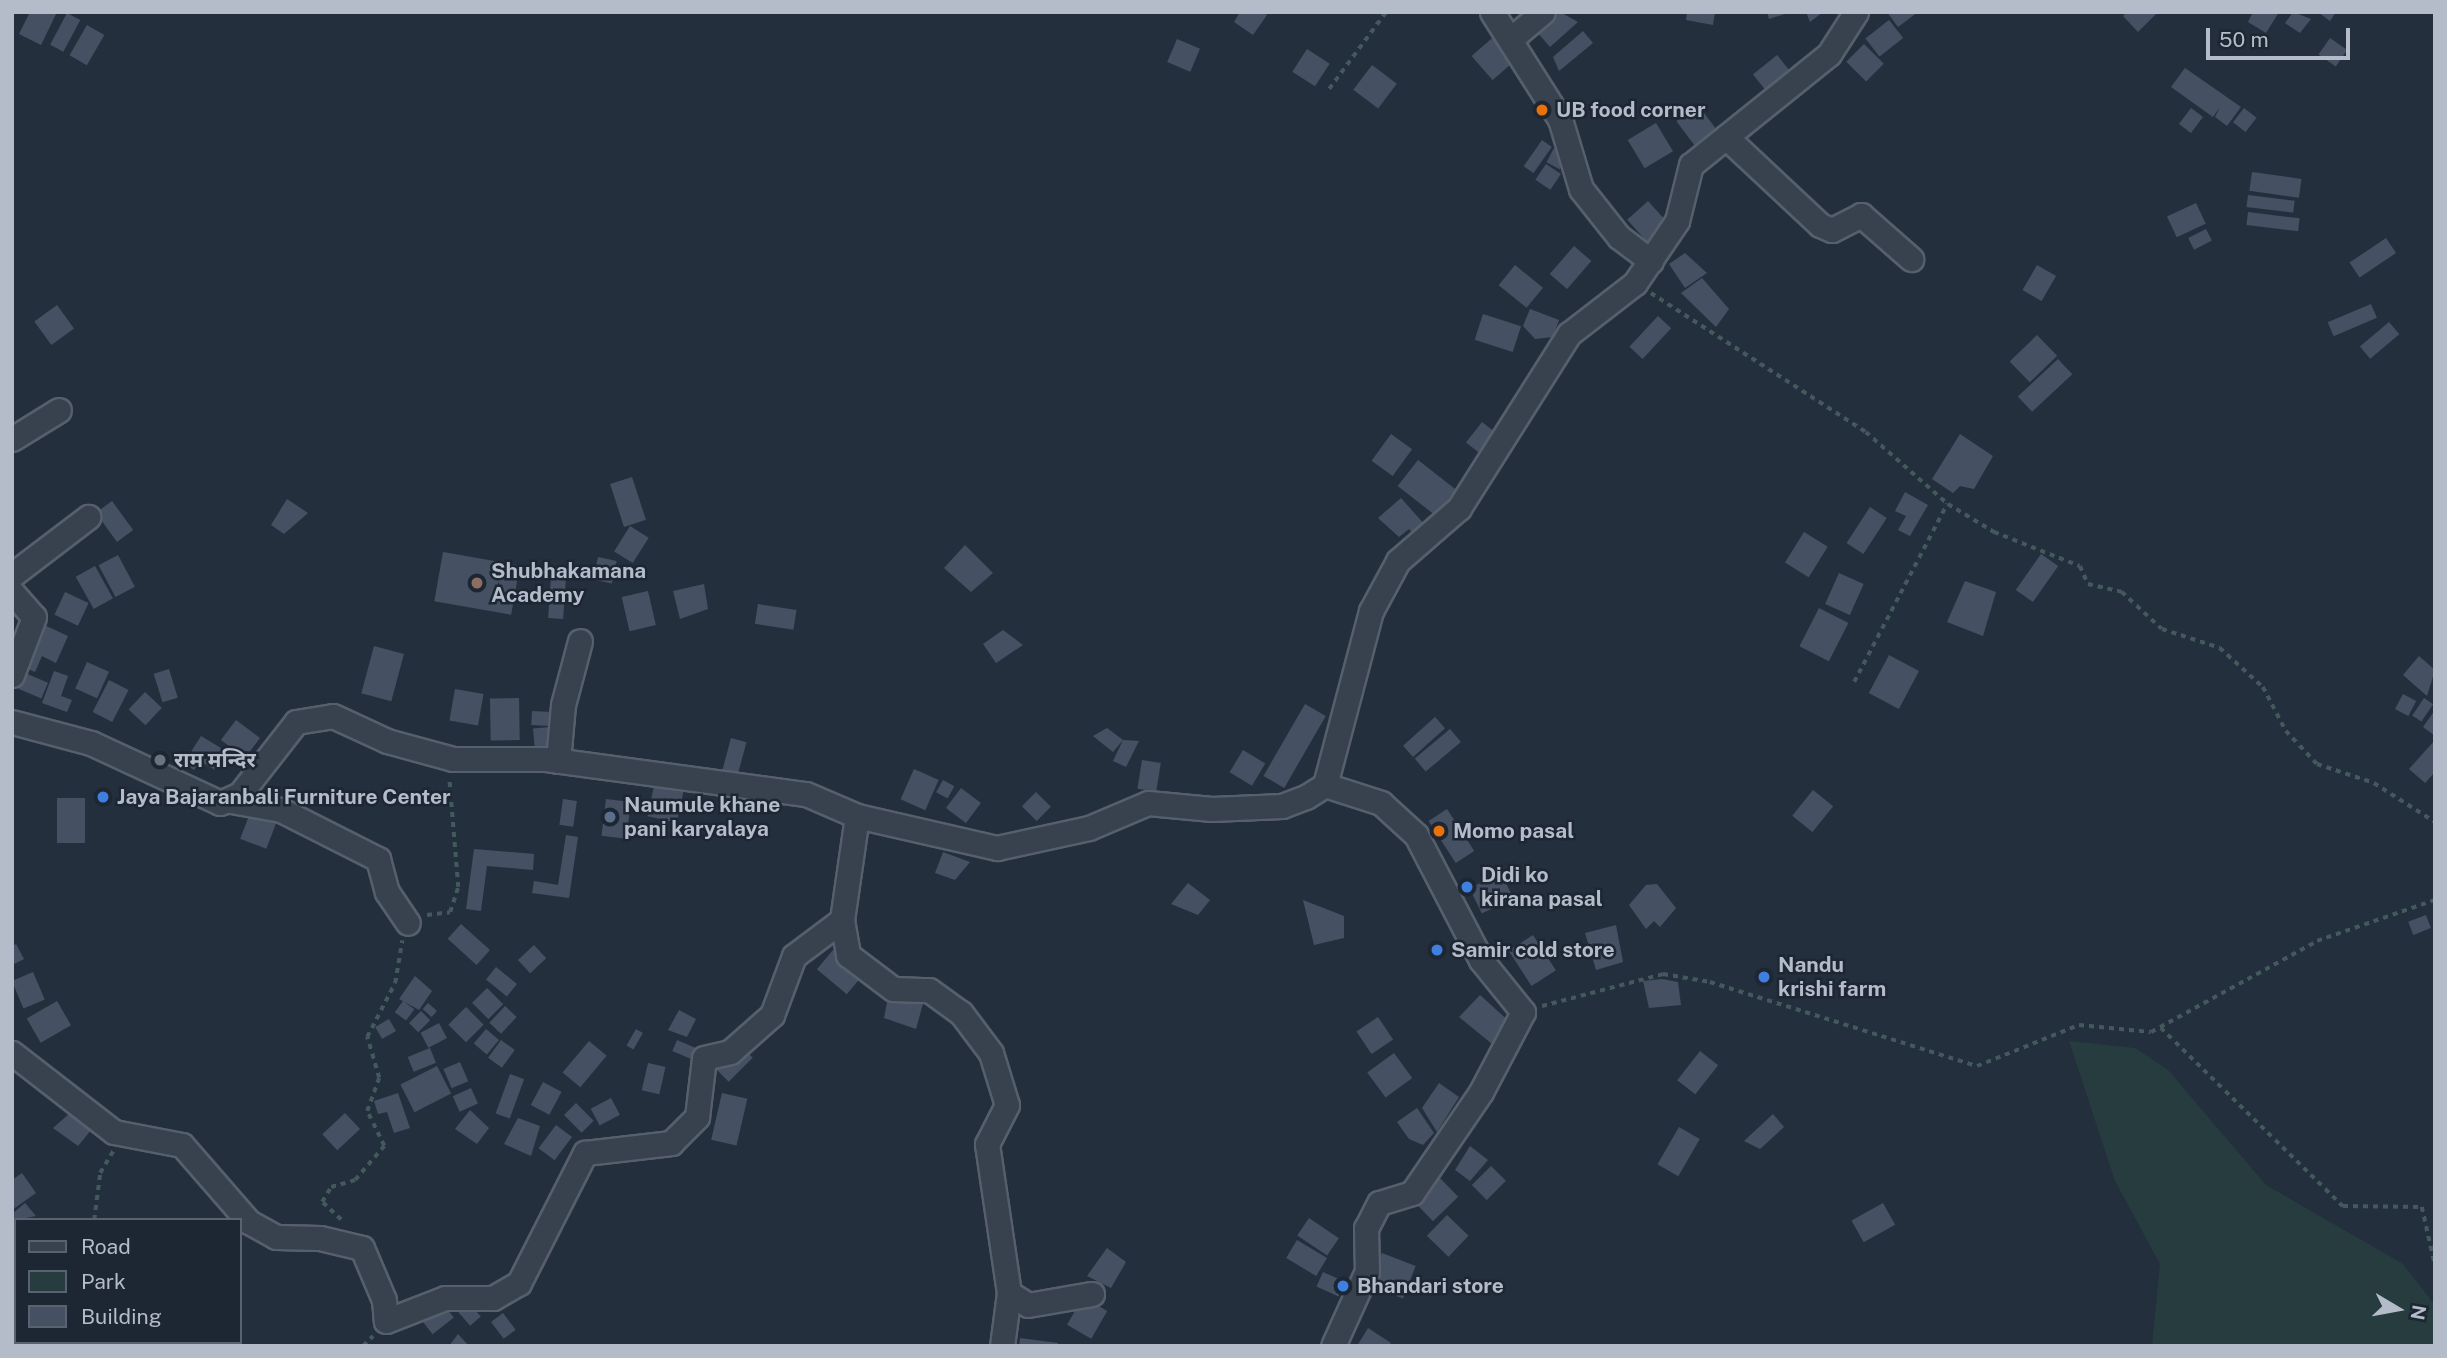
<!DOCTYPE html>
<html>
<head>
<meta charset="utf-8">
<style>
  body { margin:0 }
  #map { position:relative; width:2447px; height:1358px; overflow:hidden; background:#242f3e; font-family:"Public Sans","Noto Sans Devanagari",sans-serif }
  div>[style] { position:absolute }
  .green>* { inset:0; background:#263c3f }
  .building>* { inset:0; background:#455162; transform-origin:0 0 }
  .path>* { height:3.5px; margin-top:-1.75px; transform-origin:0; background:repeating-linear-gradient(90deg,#44595c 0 5px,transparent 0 10px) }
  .roads { filter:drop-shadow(2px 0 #565f6c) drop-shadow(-2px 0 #565f6c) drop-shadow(0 2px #565f6c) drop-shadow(0 -2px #565f6c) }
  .minor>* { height:23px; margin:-11.5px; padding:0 11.5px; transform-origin:11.5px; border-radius:11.5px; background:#38414e }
  .dots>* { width:19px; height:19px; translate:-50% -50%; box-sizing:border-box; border:4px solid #1d2633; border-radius:50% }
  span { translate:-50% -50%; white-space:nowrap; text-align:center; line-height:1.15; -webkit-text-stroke:5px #1d2633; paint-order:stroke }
  .poi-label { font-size:21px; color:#b4bcc9; font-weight:700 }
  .left { translate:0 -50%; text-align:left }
  .frame { position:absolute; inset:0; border:14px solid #b4bcc9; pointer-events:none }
  .legend { position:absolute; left:14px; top:1218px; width:228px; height:126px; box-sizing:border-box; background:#1d2633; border:2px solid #59626f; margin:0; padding:9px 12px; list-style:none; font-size:21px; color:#b4bcc9 }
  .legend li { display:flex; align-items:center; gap:14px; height:35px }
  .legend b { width:35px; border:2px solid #59626f }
  .north { position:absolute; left:2363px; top:1274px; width:70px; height:70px; -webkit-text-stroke:5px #1d2633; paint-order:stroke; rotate:100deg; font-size:19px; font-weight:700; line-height:28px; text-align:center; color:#b4bcc9 }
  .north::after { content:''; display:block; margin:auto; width:24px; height:32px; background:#b4bcc9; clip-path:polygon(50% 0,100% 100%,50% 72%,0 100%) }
  .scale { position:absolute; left:2206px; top:28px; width:144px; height:32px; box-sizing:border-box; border:4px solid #b4bcc9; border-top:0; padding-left:9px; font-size:21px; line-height:24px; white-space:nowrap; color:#b4bcc9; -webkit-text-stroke:5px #1d2633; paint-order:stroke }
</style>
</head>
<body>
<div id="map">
  <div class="green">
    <div style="clip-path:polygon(2069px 1041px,2135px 1048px,2168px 1070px,2266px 1185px,2403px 1264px,2435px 1305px,2435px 1346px,2152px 1346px,2160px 1264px,2115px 1181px)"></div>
  </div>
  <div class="building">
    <div style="clip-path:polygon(30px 12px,57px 12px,41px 45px,19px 34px)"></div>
    <div style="clip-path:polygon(1240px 12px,1263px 12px,1267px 15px,1253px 35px,1234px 22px)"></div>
    <div style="clip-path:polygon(1560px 12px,1578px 22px,1550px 47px,1537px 32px)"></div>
    <div style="clip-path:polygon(1687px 12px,1715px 12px,1713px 25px,1686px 20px)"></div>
    <div style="clip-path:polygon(1767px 12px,1788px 12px,1788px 13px,1769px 19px)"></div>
    <div style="clip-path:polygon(1806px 12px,1823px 12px,1810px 22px)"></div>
    <div style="clip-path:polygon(1887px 12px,1918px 12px,1898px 27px)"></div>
    <div style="clip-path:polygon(2127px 12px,2158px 12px,2138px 32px,2123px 16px)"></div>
    <div style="clip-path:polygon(2253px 12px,2279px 12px,2266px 33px,2248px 22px)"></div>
    <div style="clip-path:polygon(2293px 12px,2311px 19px,2300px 33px,2285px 23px)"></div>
    <div style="clip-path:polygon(2318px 12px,2336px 12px,2330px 21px)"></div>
    <div style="left:67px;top:13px;width:15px;height:36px;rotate:28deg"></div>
    <div style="left:1889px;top:20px;width:23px;height:30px;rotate:52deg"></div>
    <div style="left:87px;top:25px;width:20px;height:35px;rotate:30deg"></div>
    <div style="clip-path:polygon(1583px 31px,1593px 43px,1559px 71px,1553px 57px)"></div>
    <div style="left:1498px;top:33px;width:32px;height:35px;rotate:49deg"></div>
    <div style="left:2330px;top:38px;width:21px;height:20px;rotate:35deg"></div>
    <div style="left:1177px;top:39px;width:25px;height:25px;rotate:23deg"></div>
    <div style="left:1864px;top:44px;width:28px;height:25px;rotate:45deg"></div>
    <div style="left:1307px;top:49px;width:27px;height:27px;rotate:33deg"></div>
    <div style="left:1777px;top:55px;width:27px;height:31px;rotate:51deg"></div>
    <div style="left:1372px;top:65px;width:31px;height:31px;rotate:37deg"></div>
    <div style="clip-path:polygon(2185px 68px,2241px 107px,2227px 126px,2215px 117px,2220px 107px,2213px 117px,2171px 87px)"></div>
    <div style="left:1698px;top:105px;width:30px;height:27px;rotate:53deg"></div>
    <div style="left:2191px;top:108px;width:15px;height:20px;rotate:37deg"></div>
    <div style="left:2244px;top:108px;width:16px;height:18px;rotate:38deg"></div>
    <div style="left:1656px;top:123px;width:33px;height:33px;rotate:59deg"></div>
    <div style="left:1542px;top:140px;width:12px;height:32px;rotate:35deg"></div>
    <div style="left:1554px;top:148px;width:15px;height:16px;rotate:28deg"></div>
    <div style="left:1546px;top:164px;width:18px;height:19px;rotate:34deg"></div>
    <div style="left:2252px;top:172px;width:50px;height:19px;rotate:8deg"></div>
    <div style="left:2248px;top:195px;width:47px;height:12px;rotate:7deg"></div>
    <div style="left:1648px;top:201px;width:30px;height:28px;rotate:48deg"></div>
    <div style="left:2196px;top:203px;width:23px;height:32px;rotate:65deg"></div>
    <div style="left:2248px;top:212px;width:52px;height:13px;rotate:7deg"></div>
    <div style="left:2206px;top:229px;width:13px;height:20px;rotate:63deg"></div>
    <div style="left:2386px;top:238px;width:18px;height:44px;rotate:56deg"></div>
    <div style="left:1574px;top:246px;width:23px;height:37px;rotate:41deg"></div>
    <div style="clip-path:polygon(1685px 253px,1707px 273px,1685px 288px,1669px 264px)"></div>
    <div style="left:1515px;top:265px;width:36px;height:26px;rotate:39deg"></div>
    <div style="left:2037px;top:265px;width:22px;height:29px;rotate:30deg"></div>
    <div style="clip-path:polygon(1702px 278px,1729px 309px,1716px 327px,1681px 293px)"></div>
    <div style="left:2371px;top:304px;width:15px;height:47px;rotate:67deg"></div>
    <div style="left:57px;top:305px;width:29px;height:28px;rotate:54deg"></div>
    <div style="clip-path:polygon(1530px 309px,1559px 320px,1553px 337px,1535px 339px,1523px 326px)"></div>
    <div style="left:1483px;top:314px;width:40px;height:27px;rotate:18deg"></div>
    <div style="left:1658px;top:316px;width:18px;height:42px;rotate:43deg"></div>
    <div style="left:2389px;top:322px;width:16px;height:38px;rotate:50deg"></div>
    <div style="left:2037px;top:335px;width:29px;height:38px;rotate:46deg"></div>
    <div style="left:2058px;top:359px;width:21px;height:55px;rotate:47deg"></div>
    <div style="left:1482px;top:422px;width:18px;height:26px;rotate:38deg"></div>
    <div style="left:1391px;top:434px;width:26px;height:33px;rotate:36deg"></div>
    <div style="clip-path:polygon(1960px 434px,1993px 456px,1974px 489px,1960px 486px,1953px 493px,1932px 479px)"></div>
    <div style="left:1418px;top:460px;width:48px;height:33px;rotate:38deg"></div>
    <div style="left:632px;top:477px;width:45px;height:23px;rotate:72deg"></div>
    <div style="clip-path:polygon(1905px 492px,1928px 505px,1910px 536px,1898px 530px,1906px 516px,1895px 511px)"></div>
    <div style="clip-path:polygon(1401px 498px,1425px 525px,1415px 535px,1409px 529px,1399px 537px,1378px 518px)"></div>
    <div style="clip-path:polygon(287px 499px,308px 513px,284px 534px,271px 525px)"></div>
    <div style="left:112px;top:501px;width:36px;height:20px;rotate:54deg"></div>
    <div style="left:1870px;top:507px;width:20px;height:43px;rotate:33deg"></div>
    <div style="left:630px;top:526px;width:22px;height:30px;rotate:32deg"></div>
    <div style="left:1804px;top:532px;width:28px;height:36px;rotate:32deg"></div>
    <div style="clip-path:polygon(965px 545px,993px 573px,971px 592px,944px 568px)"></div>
    <div style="left:443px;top:552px;width:78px;height:50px;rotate:10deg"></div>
    <div style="left:2041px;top:554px;width:21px;height:44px;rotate:35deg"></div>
    <div style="left:118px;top:555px;width:36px;height:22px;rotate:62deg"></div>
    <div style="left:598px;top:557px;width:19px;height:23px;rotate:12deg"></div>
    <div style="left:95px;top:566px;width:37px;height:22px;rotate:61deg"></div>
    <div style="left:1839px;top:573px;width:27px;height:34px;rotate:24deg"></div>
    <div style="left:551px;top:577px;width:15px;height:41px;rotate:4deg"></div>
    <div style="clip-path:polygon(1965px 581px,1996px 592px,1983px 636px,1947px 622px)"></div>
    <div style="clip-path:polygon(704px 584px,708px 609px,680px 619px,673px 591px)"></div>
    <div style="left:648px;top:591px;width:35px;height:27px;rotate:77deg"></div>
    <div style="left:65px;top:592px;width:26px;height:25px;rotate:25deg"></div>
    <div style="left:758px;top:604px;width:39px;height:20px;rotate:9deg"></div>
    <div style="left:1819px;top:608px;width:33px;height:43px;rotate:27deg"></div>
    <div style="clip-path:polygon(42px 624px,68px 636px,56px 663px,42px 656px,35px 672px,22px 666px)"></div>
    <div style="clip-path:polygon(1003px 630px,1023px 645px,996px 663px,983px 644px)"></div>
    <div style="left:374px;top:646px;width:31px;height:49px;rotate:15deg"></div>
    <div style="left:1889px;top:655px;width:34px;height:43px;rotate:28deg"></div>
    <div style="clip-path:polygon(2419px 656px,2435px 670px,2427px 696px,2403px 675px)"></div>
    <div style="left:87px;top:662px;width:24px;height:29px;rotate:24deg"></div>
    <div style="left:169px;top:669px;width:30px;height:16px;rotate:73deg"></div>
    <div style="clip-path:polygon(54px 671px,68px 676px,61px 696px,72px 700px,67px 712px,42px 703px)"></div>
    <div style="left:25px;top:673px;width:25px;height:17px;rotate:23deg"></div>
    <div style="left:109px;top:680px;width:22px;height:36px;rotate:27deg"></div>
    <div style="left:455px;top:689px;width:29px;height:32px;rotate:10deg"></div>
    <div style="left:145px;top:692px;width:23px;height:24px;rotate:43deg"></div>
    <div style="left:2403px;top:694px;width:15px;height:17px;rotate:28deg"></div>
    <div style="left:519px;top:698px;width:42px;height:29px;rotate:89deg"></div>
    <div style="left:2424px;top:698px;width:11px;height:21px;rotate:34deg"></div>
    <div style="left:1305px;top:704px;width:24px;height:83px;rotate:30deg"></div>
    <div style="clip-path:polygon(2435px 710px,2435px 736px,2423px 727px)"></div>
    <div style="left:532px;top:711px;width:19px;height:14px;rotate:3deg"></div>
    <div style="left:1435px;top:717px;width:15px;height:43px;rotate:48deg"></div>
    <div style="left:236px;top:720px;width:30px;height:25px;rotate:37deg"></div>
    <div style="left:550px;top:727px;width:23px;height:17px;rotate:85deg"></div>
    <div style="clip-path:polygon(1107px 728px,1123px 740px,1139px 741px,1126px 767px,1113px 761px,1123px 740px,1113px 752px,1093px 736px)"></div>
    <div style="left:1450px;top:729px;width:17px;height:46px;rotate:50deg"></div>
    <div style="clip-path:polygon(201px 736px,226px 751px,215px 770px,200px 761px,194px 770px,184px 763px)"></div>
    <div style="left:731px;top:738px;width:16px;height:33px;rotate:15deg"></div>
    <div style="clip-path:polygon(2435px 740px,2435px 772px,2425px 783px,2409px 769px)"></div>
    <div style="left:1243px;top:750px;width:26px;height:26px;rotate:31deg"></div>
    <div style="left:1142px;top:760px;width:19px;height:29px;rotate:9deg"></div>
    <div style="left:914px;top:769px;width:27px;height:33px;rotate:24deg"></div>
    <div style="left:943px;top:780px;width:13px;height:14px;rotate:29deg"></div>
    <div style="left:654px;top:786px;width:30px;height:31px;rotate:12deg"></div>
    <div style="left:961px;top:788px;width:25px;height:25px;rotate:37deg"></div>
    <div style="left:1813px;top:790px;width:26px;height:33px;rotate:39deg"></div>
    <div style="left:1036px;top:792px;width:21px;height:20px;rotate:45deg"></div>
    <div style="left:57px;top:798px;width:28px;height:45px"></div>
    <div style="left:563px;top:799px;width:14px;height:26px;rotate:8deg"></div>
    <div style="left:606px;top:799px;width:25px;height:37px;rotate:7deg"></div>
    <div style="left:252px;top:808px;width:28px;height:33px;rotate:21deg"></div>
    <div style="left:1447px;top:809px;width:50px;height:22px;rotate:57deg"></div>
    <div style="clip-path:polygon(566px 835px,578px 837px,569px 898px,532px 893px,534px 881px,558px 885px)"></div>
    <div style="clip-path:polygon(474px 849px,534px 854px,533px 870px,487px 866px,481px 911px,466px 909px)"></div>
    <div style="clip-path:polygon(943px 852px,970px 862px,955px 880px,935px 873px)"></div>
    <div style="left:1501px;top:873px;width:28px;height:35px;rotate:64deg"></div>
    <div style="clip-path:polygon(1188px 883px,1210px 900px,1198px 915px,1171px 904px)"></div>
    <div style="clip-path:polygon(1657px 884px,1676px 908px,1660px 927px,1654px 921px,1646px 929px,1629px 905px,1646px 885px)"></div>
    <div style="clip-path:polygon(1303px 900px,1344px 916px,1344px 938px,1314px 945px)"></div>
    <div style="left:2426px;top:915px;width:14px;height:19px;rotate:69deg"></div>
    <div style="left:461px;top:924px;width:39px;height:20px;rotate:42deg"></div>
    <div style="clip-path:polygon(1616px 925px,1623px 962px,1596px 970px,1585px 933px)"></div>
    <div style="left:1533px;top:935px;width:42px;height:29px;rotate:57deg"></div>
    <div style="clip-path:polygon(16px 944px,24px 959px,12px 965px,12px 946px)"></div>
    <div style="left:534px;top:945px;width:18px;height:22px;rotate:47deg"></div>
    <div style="left:833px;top:950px;width:39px;height:25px;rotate:40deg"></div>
    <div style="left:496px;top:967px;width:27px;height:16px;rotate:39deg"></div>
    <div style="left:33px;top:972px;width:30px;height:23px;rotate:67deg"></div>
    <div style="clip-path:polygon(415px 976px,432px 991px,419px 1010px,399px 999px)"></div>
    <div style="clip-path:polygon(1662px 979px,1678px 982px,1681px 1005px,1649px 1008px,1643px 981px)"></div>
    <div style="left:487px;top:988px;width:23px;height:21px;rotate:45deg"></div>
    <div style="clip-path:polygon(889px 992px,924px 1000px,916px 1029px,884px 1018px)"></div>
    <div style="clip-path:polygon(1480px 995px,1512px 1024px,1497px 1048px,1459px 1017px)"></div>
    <div style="left:57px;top:1001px;width:28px;height:35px;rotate:60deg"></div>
    <div style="left:403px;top:1001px;width:14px;height:14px;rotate:36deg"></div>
    <div style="left:428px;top:1003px;width:12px;height:8px;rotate:42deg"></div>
    <div style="left:505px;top:1006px;width:16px;height:23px;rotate:43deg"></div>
    <div style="left:466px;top:1007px;width:25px;height:25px;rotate:45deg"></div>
    <div style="clip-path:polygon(679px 1010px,696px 1019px,687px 1037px,668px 1030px)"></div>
    <div style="left:421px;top:1011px;width:13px;height:17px;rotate:45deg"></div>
    <div style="left:1378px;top:1017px;width:27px;height:26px;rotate:56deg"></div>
    <div style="left:389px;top:1019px;width:14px;height:16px;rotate:60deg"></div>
    <div style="left:439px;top:1023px;width:17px;height:21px;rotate:62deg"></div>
    <div style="left:486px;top:1029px;width:17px;height:19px;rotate:40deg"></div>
    <div style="left:636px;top:1029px;width:8px;height:19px;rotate:30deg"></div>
    <div style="left:501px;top:1040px;width:17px;height:22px;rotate:36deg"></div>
    <div style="left:677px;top:1040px;width:21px;height:12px;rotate:23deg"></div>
    <div style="left:589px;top:1041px;width:23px;height:41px;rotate:40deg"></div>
    <div style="left:740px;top:1045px;width:18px;height:34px;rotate:45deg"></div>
    <div style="left:430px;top:1048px;width:16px;height:24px;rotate:68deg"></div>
    <div style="left:1700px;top:1051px;width:23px;height:37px;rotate:38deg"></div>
    <div style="left:1394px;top:1053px;width:31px;height:33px;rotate:54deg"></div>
    <div style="left:460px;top:1062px;width:21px;height:18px;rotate:67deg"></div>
    <div style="left:648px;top:1063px;width:18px;height:28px;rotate:13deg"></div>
    <div style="left:437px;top:1066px;width:31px;height:41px;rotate:63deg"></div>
    <div style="left:510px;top:1074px;width:15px;height:42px;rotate:20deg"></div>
    <div style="left:543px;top:1082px;width:21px;height:26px;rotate:28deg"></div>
    <div style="clip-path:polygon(1439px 1083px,1459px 1097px,1437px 1132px,1422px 1108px)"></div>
    <div style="left:471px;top:1088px;width:17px;height:20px;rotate:66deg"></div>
    <div style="clip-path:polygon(398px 1093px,410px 1128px,394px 1133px,387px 1112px,378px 1114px,374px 1101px)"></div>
    <div style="left:722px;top:1093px;width:26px;height:48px;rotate:13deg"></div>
    <div style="left:611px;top:1098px;width:19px;height:23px;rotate:62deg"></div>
    <div style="left:576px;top:1103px;width:25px;height:17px;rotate:45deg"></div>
    <div style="clip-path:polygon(79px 1105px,96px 1124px,78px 1146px,53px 1128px)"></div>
    <div style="clip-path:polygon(1417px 1108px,1434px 1133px,1423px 1145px,1409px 1139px,1397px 1122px)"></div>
    <div style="clip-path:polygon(470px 1110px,489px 1128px,477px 1144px,455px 1129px)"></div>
    <div style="left:345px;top:1113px;width:22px;height:31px;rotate:47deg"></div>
    <div style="clip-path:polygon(1773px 1114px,1784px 1127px,1760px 1149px,1744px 1141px)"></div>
    <div style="clip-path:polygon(518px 1118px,540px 1126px,531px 1156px,504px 1144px)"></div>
    <div style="left:556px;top:1125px;width:20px;height:29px;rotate:37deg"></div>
    <div style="left:1679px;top:1127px;width:24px;height:43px;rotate:30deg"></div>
    <div style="clip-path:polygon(1470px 1146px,1488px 1160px,1470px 1181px,1455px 1170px)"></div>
    <div style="left:1491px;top:1166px;width:21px;height:27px;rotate:45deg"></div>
    <div style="clip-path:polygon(22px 1173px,36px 1193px,12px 1210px,12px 1180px)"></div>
    <div style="left:1438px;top:1176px;width:29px;height:35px;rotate:46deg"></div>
    <div style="clip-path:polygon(25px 1203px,36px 1216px,16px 1220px,12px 1237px,12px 1214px)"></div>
    <div style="left:1883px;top:1203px;width:25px;height:36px;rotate:61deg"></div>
    <div style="left:1447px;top:1215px;width:30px;height:29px;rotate:44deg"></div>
    <div style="left:1309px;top:1218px;width:36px;height:21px;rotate:34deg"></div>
    <div style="left:1297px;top:1240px;width:35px;height:21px;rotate:31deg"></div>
    <div style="clip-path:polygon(1107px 1248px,1126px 1262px,1111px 1288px,1087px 1276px)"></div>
    <div style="left:1382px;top:1253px;width:36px;height:35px;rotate:21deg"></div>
    <div style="left:1323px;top:1272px;width:24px;height:16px;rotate:24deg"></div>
    <div style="left:1083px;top:1297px;width:28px;height:32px;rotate:30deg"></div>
    <div style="left:469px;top:1303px;width:18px;height:14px;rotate:49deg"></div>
    <div style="left:444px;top:1305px;width:16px;height:27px;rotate:52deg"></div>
    <div style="left:503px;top:1313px;width:21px;height:15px;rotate:53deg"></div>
    <div style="clip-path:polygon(1368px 1328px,1391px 1343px,1389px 1346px,1357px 1346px)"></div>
    <div style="clip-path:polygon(458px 1334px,469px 1346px,449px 1346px)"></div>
    <div style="clip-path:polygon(1020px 1338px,1058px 1343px,1058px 1346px,1019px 1346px)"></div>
  </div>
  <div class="path">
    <div style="left:1329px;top:89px;width:96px;rotate:-53.5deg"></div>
    <div style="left:1651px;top:293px;width:256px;rotate:32.9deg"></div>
    <div style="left:1866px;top:432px;width:109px;rotate:41.3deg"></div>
    <div style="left:1948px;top:504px;width:54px;rotate:31.3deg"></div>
    <div style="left:1994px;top:532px;width:92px;rotate:21.6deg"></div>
    <div style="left:2080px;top:566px;width:20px;rotate:66deg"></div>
    <div style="left:2088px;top:584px;width:35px;rotate:13deg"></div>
    <div style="left:2122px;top:592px;width:54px;rotate:42.8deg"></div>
    <div style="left:2162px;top:629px;width:61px;rotate:18.1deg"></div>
    <div style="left:2220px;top:648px;width:58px;rotate:42.2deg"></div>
    <div style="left:2263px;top:687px;width:50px;rotate:62.4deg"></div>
    <div style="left:2286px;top:731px;width:45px;rotate:46.8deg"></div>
    <div style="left:2317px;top:764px;width:60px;rotate:18.4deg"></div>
    <div style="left:2374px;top:783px;width:72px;rotate:32.6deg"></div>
    <div style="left:1854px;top:682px;width:201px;rotate:-62.4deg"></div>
    <div style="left:427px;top:915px;width:23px;rotate:-7deg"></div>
    <div style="left:450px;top:912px;width:26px;rotate:-72deg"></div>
    <div style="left:458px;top:887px;width:109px;rotate:-94.7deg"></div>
    <div style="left:1542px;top:1006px;width:125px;rotate:-14.8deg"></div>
    <div style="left:1663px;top:974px;width:48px;rotate:9.7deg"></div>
    <div style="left:1710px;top:982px;width:280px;rotate:17.5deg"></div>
    <div style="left:1977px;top:1066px;width:110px;rotate:-21.9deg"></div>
    <div style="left:2079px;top:1025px;width:72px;rotate:5.6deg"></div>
    <div style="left:2151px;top:1032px;width:189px;rotate:-28.7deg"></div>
    <div style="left:2317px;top:941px;width:125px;rotate:-19.2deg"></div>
    <div style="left:2161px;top:1028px;width:255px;rotate:44.4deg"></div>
    <div style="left:2343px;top:1206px;width:79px;rotate:0.7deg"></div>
    <div style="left:2422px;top:1207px;width:59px;rotate:77.4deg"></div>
    <div style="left:94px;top:1220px;width:47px;rotate:-82.7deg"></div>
    <div style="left:100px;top:1173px;width:26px;rotate:-59deg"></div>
    <div style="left:341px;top:1220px;width:26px;rotate:-137deg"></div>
    <div style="left:322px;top:1202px;width:17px;rotate:-59deg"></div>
    <div style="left:331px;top:1187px;width:25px;rotate:-16deg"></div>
    <div style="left:355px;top:1180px;width:45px;rotate:-49.5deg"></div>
    <div style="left:384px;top:1146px;width:39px;rotate:-116deg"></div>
    <div style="left:367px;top:1111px;width:35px;rotate:-70deg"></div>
    <div style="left:379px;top:1078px;width:43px;rotate:-106.3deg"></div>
    <div style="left:367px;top:1037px;width:61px;rotate:-62.6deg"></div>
    <div style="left:395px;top:983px;width:43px;rotate:-80.5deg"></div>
    <div style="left:12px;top:1287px;width:6px;rotate:51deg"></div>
    <div style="left:363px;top:1346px;width:14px;rotate:-45deg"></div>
  </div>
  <div class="roads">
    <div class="minor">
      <div style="left:1492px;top:12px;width:127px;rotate:57.6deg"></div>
      <div style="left:1560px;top:119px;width:73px;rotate:73.3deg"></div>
      <div style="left:1581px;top:189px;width:61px;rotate:51.6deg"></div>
      <div style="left:1619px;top:237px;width:40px;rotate:37deg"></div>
      <div style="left:1512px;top:38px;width:40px;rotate:-40deg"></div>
      <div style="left:1726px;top:137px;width:129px;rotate:43.1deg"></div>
      <div style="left:1820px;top:225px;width:13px;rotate:23deg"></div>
      <div style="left:1832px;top:230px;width:33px;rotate:-27deg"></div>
      <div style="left:1861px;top:215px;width:67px;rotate:41.3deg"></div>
      <div style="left:12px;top:439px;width:55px;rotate:-31.7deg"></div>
      <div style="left:12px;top:575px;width:96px;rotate:-37.3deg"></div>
      <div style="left:12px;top:592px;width:33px;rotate:49deg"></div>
      <div style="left:34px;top:617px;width:62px;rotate:110.8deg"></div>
      <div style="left:12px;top:722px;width:82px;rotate:14.9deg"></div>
      <div style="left:91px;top:743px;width:142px;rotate:24.9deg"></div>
      <div style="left:220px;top:803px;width:22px;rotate:-24deg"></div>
      <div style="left:240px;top:794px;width:91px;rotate:-52.1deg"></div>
      <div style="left:296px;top:722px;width:37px;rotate:-9deg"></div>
      <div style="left:333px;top:716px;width:60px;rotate:24.8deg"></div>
      <div style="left:387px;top:741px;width:68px;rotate:15.3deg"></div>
      <div style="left:453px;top:759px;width:93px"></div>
      <div style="left:546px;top:759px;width:262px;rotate:7.7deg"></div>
      <div style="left:806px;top:794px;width:56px;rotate:23.3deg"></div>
      <div style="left:857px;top:816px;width:144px;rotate:12.9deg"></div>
      <div style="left:997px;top:848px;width:94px;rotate:-12.3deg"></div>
      <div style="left:1089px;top:828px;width:64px;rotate:-23deg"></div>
      <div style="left:1148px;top:803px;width:64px;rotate:5.4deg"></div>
      <div style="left:1212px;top:809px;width:70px;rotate:-2.5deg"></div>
      <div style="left:1282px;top:806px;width:26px;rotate:-21deg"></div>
      <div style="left:1306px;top:797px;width:22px;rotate:-32deg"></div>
      <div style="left:1325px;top:785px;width:180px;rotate:-75.2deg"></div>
      <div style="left:1371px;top:611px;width:57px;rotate:-61.6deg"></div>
      <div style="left:1398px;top:561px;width:81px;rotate:-41deg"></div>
      <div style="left:1459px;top:508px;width:206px;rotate:-57.7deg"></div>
      <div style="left:1569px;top:334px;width:83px;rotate:-37.7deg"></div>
      <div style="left:1635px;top:283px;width:75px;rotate:-55.9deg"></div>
      <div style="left:1677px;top:221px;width:58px;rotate:-76deg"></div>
      <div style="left:1691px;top:165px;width:177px;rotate:-38.8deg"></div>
      <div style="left:1829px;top:54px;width:50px;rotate:-57.3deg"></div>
      <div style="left:558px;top:761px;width:56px;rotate:-84.9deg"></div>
      <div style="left:563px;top:705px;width:66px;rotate:-75.1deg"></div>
      <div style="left:1325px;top:785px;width:59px;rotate:17.8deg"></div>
      <div style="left:1381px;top:803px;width:47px;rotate:42.4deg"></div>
      <div style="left:1416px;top:835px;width:141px;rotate:62.5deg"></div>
      <div style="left:1481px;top:960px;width:67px;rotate:51.1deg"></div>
      <div style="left:1523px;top:1012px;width:90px;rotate:117.7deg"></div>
      <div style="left:1481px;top:1092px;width:122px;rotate:124.3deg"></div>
      <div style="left:1412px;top:1193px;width:34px;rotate:163deg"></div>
      <div style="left:1379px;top:1203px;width:28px;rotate:117deg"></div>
      <div style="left:1366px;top:1228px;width:43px;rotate:88.7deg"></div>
      <div style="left:1367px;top:1271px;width:82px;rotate:114.4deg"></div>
      <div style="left:231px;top:801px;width:51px;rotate:10.2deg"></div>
      <div style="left:281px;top:810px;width:109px;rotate:26.8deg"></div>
      <div style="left:378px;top:859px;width:34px;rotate:75deg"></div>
      <div style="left:387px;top:892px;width:37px;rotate:56deg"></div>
      <div style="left:842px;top:920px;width:36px;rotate:80deg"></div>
      <div style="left:848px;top:955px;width:56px;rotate:37.1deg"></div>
      <div style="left:893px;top:989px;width:36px;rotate:2deg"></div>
      <div style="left:929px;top:990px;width:39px;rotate:36deg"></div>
      <div style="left:961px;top:1013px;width:50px;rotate:53.1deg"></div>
      <div style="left:991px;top:1053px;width:54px;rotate:72.9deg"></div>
      <div style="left:1007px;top:1105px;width:44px;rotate:117.1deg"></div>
      <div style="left:987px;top:1144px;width:151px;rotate:81.6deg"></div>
      <div style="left:1009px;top:1293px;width:22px;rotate:32deg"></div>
      <div style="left:1028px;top:1305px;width:65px;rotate:-9.8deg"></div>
      <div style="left:12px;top:1053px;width:129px;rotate:37.8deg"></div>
      <div style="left:114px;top:1132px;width:69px;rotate:10.8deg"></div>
      <div style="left:182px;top:1145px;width:102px;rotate:49deg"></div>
      <div style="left:249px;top:1222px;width:31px;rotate:29deg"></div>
      <div style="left:276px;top:1237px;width:44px;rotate:1.3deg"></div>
      <div style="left:320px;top:1238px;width:43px;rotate:13.4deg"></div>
      <div style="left:362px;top:1248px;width:56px;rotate:67.1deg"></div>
      <div style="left:384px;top:1300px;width:21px;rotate:85deg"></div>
      <div style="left:386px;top:1321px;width:63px;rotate:-21.3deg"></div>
      <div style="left:445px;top:1298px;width:48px"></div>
      <div style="left:493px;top:1298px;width:30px;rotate:-30deg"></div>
      <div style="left:519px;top:1283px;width:146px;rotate:-63.1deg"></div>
      <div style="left:585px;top:1153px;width:87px;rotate:-6.6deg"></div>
      <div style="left:671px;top:1143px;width:37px;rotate:-45deg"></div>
      <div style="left:697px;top:1117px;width:59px;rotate:-83.2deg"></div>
      <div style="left:704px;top:1058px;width:27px;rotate:-13deg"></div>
      <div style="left:730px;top:1052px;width:56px;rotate:-41.4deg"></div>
      <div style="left:772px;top:1015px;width:63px;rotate:-69.6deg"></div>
      <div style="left:794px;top:956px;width:60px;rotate:-36.9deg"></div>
      <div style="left:842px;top:920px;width:105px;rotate:-81.8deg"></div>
      <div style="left:1002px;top:1346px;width:53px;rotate:-82.5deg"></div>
    </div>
  </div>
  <div class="dots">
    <div style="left:1542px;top:110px;background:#e8710a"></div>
    <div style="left:477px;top:583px;background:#8d6e63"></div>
    <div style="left:160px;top:760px;background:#6b7280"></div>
    <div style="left:103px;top:797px;background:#3f7fe0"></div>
    <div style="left:610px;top:817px;background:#5c6f8a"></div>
    <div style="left:1439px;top:831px;background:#e8710a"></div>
    <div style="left:1467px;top:887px;background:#3f7fe0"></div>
    <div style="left:1437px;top:950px;background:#3f7fe0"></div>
    <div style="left:1764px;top:977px;background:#3f7fe0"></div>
    <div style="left:1343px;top:1286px;background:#3f7fe0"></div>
  </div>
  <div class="poi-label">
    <span class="left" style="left:1556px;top:110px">UB food corner</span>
    <span class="left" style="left:491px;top:583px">Shubhakamana<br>Academy</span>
    <span class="left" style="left:174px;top:760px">राम मन्दिर</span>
    <span class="left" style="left:117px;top:797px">Jaya Bajaranbali Furniture Center</span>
    <span class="left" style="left:624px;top:817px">Naumule khane<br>pani karyalaya</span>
    <span class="left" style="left:1453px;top:831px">Momo pasal</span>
    <span class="left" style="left:1481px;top:887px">Didi ko<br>kirana pasal</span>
    <span class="left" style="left:1451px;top:950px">Samir cold store</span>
    <span class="left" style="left:1778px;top:977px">Nandu<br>krishi farm</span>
    <span class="left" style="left:1357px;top:1286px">Bhandari store</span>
  </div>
  <div class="frame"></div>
  <ul class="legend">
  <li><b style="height:9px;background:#38414e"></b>Road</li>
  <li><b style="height:19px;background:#263c3f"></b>Park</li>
  <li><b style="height:19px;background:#455162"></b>Building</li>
  </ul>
  <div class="north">N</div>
  <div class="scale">50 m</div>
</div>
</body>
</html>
